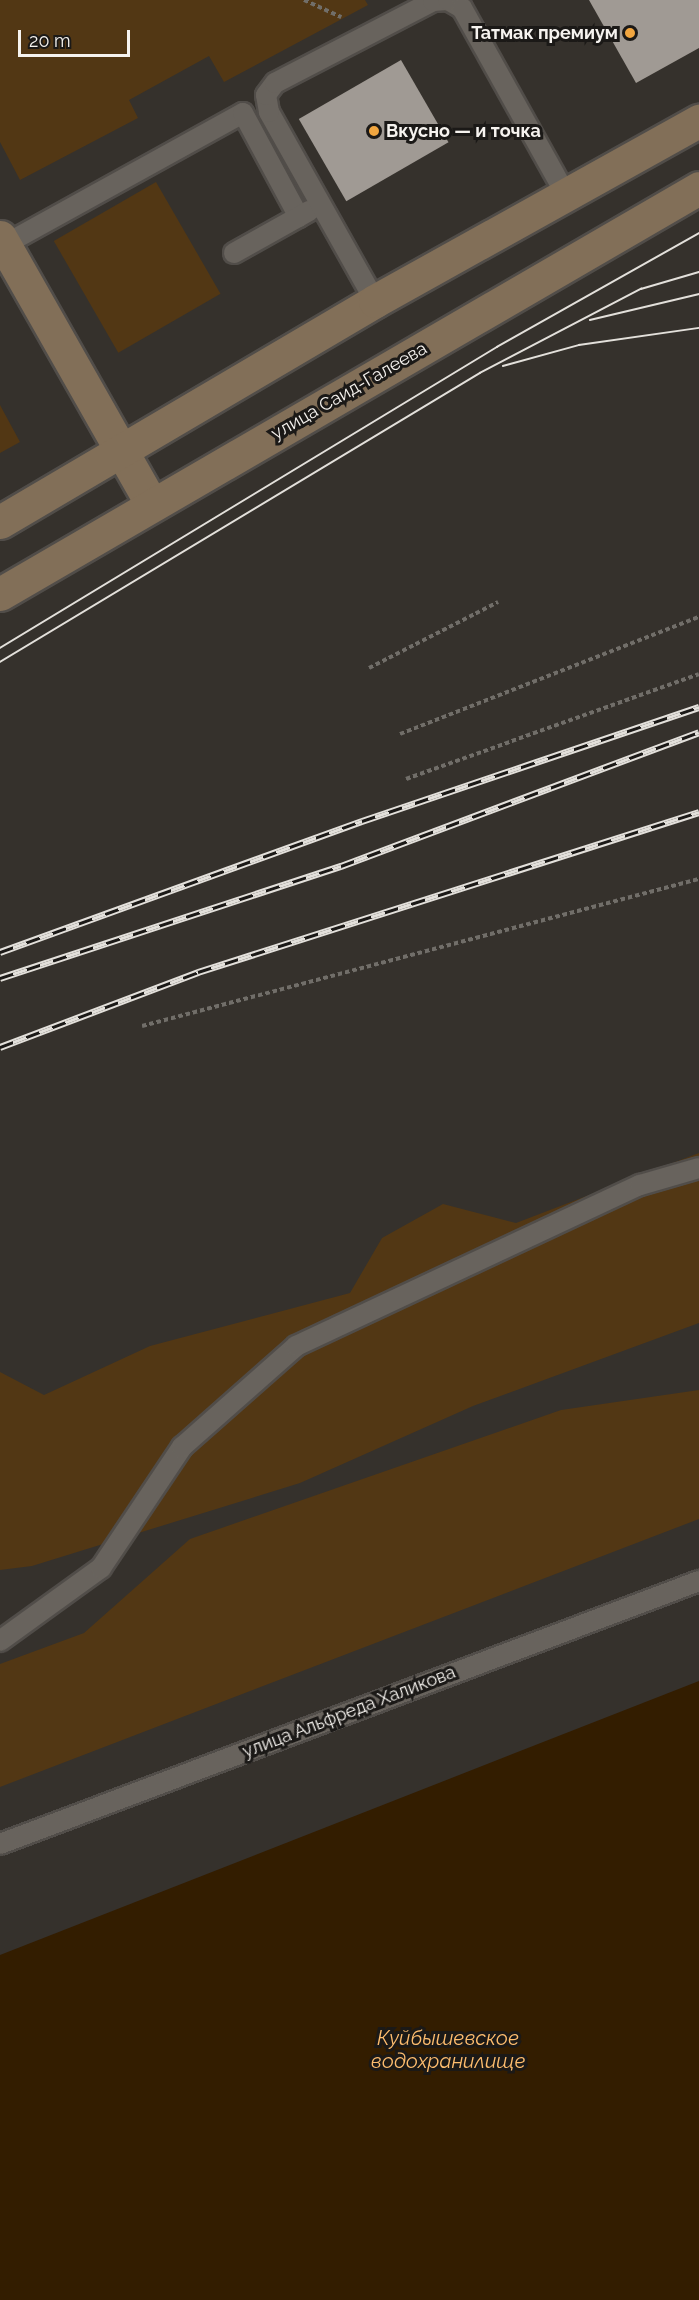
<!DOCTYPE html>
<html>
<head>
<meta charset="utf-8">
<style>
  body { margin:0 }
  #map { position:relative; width:699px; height:2300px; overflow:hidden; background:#35312c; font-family:Raleway,sans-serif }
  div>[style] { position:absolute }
  .green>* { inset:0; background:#523714; transform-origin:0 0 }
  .water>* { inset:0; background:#331d00 }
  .building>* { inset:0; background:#a09a94; transform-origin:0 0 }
  .path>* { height:4px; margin-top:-2px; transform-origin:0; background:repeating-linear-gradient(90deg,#716e69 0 4.5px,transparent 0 7.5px) }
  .roads { filter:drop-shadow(2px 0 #514d49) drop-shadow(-2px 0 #514d49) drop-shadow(0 2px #514d49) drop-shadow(0 -2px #514d49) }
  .lane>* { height:20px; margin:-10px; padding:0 10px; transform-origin:10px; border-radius:10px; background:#68635d }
  .secondary>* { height:33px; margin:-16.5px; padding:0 16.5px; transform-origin:16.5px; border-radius:16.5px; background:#826f58 }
  .tram>* { height:1.5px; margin:-0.75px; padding:0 0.75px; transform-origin:0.75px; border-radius:0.75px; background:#e3e0db }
  .rail>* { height:7px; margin-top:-3.5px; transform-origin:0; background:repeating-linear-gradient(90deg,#1b1917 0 14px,#e3e0db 0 28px); box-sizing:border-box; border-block:2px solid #e3e0db }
  .dots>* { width:16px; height:16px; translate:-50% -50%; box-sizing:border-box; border:3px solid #1b1917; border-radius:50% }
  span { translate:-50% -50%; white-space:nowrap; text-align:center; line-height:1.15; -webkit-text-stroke:6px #1b1917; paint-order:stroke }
  .poi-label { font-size:18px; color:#f6f3ef; font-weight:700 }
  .right { translate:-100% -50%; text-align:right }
  .left { translate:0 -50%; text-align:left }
  .street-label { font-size:18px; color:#f6f3ef }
  .water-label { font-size:20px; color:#febd6e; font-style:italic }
  .scale { position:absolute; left:18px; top:30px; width:112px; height:27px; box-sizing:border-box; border:3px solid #f6f3ef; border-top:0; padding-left:8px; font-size:18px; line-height:21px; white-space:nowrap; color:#f6f3ef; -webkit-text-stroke:4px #1b1917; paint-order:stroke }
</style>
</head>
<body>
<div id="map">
  <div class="green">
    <div style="clip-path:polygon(0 0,365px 0,368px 5px,224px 82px,209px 56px,129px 100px,138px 118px,20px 180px,0 142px)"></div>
    <div style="left:156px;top:182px;width:129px;height:118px;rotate:60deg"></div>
    <div style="clip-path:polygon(0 405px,20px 442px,0 453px)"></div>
    <div style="clip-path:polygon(699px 1153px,699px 1323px,473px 1406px,300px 1483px,32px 1566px,0 1570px,0 1372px,44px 1395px,150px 1346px,350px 1293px,382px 1238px,443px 1204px,516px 1223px)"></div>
    <div style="clip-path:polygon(699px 1390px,699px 1519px,0 1787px,0 1664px,84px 1633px,190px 1539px,561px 1410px)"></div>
  </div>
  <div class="water">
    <div style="clip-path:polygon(699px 1681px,699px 2300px,0 2300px,0 1955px)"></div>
  </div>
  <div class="building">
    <div style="clip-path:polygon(589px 0,699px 0,699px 48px,636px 83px)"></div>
    <div style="left:401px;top:60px;width:95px;height:118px;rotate:60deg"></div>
  </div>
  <div class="path">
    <div style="left:304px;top:0;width:41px;rotate:24.7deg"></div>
    <div style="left:369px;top:668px;width:145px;rotate:-27.1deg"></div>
    <div style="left:400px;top:734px;width:321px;rotate:-21.4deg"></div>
    <div style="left:406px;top:779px;width:311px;rotate:-19.7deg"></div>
    <div style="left:142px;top:1026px;width:576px;rotate:-14.78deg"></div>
  </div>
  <div class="roads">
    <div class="lane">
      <div style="left:4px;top:245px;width:273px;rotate:-28.9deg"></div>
      <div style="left:243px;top:113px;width:118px;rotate:61.7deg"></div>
      <div style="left:234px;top:253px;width:86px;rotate:-29.2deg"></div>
      <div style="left:375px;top:301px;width:217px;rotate:-119.3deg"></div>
      <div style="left:269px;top:112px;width:17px;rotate:-100deg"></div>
      <div style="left:266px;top:95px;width:15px;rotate:-53deg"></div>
      <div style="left:275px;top:83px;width:178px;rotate:-27.4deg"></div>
      <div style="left:433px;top:1px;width:15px;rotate:-4deg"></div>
      <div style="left:448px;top:0;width:16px;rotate:30deg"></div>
      <div style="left:462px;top:8px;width:214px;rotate:60.9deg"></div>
      <div style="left:0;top:1641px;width:125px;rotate:-35.9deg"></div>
      <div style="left:101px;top:1568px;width:146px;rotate:-56.2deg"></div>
      <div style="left:182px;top:1447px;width:152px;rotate:-41.5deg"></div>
      <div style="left:296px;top:1346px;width:380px;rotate:-25.1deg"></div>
      <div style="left:640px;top:1185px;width:61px;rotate:-16.1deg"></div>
      <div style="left:0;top:1844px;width:747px;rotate:-20.62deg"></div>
    </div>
    <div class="secondary">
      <div style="left:0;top:237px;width:308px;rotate:60.4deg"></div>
      <div style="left:0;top:522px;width:435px;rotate:-30.5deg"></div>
      <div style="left:375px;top:301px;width:371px;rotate:-29.1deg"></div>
      <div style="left:0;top:594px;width:808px;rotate:-30.15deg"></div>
    </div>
  </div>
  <div class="tram">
    <div style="left:590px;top:320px;width:112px;rotate:-13.4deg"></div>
    <div style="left:503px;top:366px;width:79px;rotate:-15.4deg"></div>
    <div style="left:579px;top:345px;width:121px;rotate:-8.1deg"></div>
    <div style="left:0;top:648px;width:581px;rotate:-31.2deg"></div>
    <div style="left:497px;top:347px;width:232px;rotate:-29.4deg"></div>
    <div style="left:0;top:662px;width:560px;rotate:-31.05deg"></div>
    <div style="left:480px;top:373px;width:182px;rotate:-27.6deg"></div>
    <div style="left:641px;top:289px;width:60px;rotate:-16.3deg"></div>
  </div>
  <div class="rail">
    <div style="left:0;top:952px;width:385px;rotate:-19.9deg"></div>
    <div style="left:362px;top:821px;width:356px;rotate:-18.7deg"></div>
    <div style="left:0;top:978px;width:359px;rotate:-18.2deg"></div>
    <div style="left:341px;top:866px;width:382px;rotate:-20.5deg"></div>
    <div style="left:0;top:1047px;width:212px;rotate:-20.7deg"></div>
    <div style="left:198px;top:972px;width:526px;rotate:-17.71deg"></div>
  </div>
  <div class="dots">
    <div style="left:630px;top:33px;background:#f1a640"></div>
    <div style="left:374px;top:131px;background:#f1a640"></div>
  </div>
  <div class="poi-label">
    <span class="right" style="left:618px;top:33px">Татмак премиум</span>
    <span class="left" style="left:386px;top:131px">Вкусно — и точка</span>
  </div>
  <div class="street-label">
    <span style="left:349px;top:391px;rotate:-30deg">улица Саид-Галеева</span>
    <span style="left:349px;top:1712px;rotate:-21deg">улица Альфреда Халикова</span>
  </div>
  <div class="water-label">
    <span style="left:448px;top:2050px">Куйбышевское<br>водохранилище</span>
  </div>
  <div class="scale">20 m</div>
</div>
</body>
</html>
